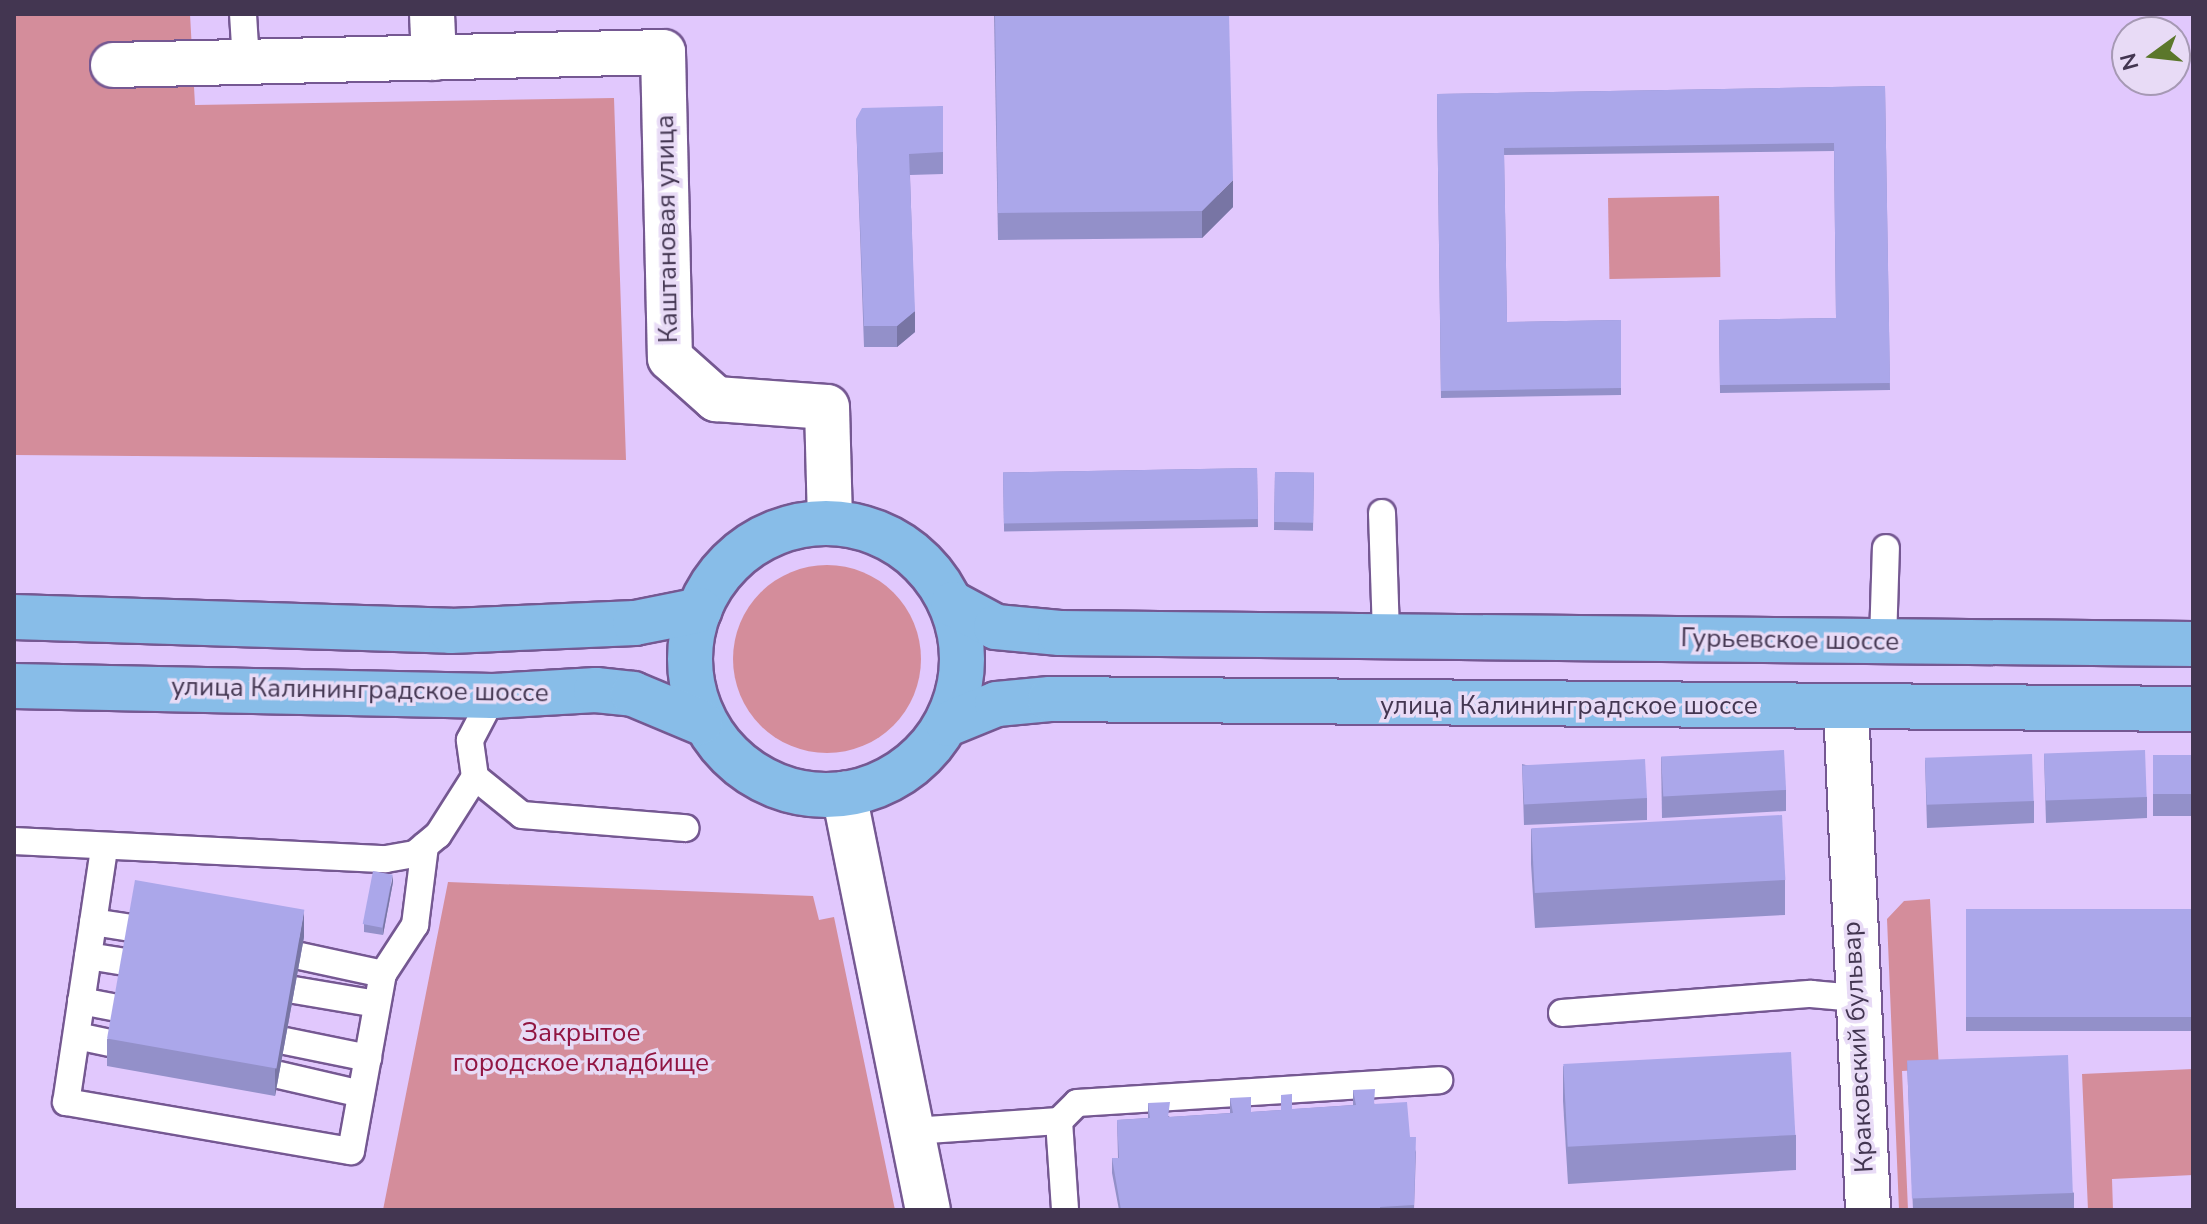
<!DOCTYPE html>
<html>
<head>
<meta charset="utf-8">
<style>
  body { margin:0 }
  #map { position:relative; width:2207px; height:1224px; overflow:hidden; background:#e1c8fd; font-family:"Nunito Sans",sans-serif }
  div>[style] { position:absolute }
  .green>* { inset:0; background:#d48d9b; transform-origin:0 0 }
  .round { border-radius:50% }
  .roads { filter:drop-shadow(2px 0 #755892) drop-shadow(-2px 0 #755892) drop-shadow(0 2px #755892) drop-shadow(0 -2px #755892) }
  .lane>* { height:26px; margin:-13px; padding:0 13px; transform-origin:13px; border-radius:13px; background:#fff }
  .street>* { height:44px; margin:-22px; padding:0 22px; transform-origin:22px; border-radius:22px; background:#fff }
  .primary>* { height:44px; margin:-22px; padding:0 22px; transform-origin:22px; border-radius:22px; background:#88bde8 }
  .primary>.ring { margin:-22px; padding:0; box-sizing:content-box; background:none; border:44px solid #88bde8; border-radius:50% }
  .wall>* { inset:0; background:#9390c9; transform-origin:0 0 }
  .shaded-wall>* { inset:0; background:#7875a4 }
  .building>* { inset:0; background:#aba7ea; transform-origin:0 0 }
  span { translate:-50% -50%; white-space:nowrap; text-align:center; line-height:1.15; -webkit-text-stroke:7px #e8dbf6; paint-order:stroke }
  .street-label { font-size:26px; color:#433651 }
  .park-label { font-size:26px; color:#911542 }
  .frame { position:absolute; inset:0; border:16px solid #433651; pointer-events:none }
  .north { position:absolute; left:2111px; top:16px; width:80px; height:80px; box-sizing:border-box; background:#e8dbf6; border:2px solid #a699b4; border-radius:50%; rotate:255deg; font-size:22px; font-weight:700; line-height:32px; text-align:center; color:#433651 }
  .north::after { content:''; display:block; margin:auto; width:28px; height:36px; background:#5b772b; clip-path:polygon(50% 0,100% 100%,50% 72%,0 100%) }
</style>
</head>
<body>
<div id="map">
  <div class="green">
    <div style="clip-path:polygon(14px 14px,190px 14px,195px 105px,614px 98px,626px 460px,14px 455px)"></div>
    <div style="left:1719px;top:196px;width:81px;height:111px;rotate:89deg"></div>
    <div class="round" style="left:733px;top:565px;width:188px;height:188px"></div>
    <div style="clip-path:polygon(448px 882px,813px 896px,819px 920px,834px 917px,895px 1210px,383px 1210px)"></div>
    <div style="clip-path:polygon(1930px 899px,1939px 1069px,1902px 1071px,1908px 1210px,1899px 1210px,1887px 919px,1904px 901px)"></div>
    <div style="clip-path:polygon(2193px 1069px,2193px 1175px,2112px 1179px,2113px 1210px,2088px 1210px,2082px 1074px)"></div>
  </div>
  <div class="roads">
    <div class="lane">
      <div style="left:243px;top:14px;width:48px;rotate:86.4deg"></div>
      <div style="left:1382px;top:513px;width:123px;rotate:88.1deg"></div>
      <div style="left:1883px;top:641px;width:93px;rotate:-88.2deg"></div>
      <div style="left:475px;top:777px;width:60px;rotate:39deg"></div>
      <div style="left:522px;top:815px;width:164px;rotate:4.6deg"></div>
      <div style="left:14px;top:841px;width:372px;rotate:2.8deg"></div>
      <div style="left:386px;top:859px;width:29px;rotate:-10deg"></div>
      <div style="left:415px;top:854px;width:30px;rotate:-40deg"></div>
      <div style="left:438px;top:835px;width:69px;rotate:-57.5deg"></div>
      <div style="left:475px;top:777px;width:37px;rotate:-98deg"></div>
      <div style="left:470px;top:740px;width:50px;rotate:-62.4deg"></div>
      <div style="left:104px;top:849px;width:256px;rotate:98.5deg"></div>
      <div style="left:66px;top:1102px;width:289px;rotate:9.8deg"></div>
      <div style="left:351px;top:1151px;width:180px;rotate:-79.8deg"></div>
      <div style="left:383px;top:974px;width:59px;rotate:-56.9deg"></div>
      <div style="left:415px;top:925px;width:80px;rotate:-82.8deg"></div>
      <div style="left:93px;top:922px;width:38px;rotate:9deg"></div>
      <div style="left:88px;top:956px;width:37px;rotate:9deg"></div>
      <div style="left:300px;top:956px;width:85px;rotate:12.2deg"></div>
      <div style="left:294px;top:990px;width:84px;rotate:9.6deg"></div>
      <div style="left:81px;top:1001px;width:37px;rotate:11deg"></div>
      <div style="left:1562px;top:1013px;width:250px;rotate:-4.4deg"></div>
      <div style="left:1811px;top:994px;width:45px;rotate:5.1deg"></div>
      <div style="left:77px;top:1036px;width:35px;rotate:12deg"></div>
      <div style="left:285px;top:1041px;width:85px;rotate:11.6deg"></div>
      <div style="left:279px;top:1075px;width:84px;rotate:13deg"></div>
      <div style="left:1059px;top:1121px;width:25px;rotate:-45deg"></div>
      <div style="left:1077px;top:1103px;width:363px;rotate:-3.6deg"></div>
      <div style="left:913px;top:1131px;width:146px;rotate:-3.9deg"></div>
      <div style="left:1059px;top:1121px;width:89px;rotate:86.1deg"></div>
    </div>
    <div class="street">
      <div style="left:432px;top:14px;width:44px;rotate:87.4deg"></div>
      <div style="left:113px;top:65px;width:550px;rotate:-1.35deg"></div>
      <div style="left:663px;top:52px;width:306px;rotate:88.7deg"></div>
      <div style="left:670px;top:358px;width:62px;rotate:41.7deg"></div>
      <div style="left:716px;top:399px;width:111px;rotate:4.1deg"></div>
      <div style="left:827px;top:407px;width:115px;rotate:88.5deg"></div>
      <div style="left:1846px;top:706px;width:504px;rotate:87.5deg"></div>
      <div style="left:844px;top:794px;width:424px;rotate:78.6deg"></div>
    </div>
    <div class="primary">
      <div class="ring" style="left:690px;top:523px;width:228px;height:228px"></div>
      <div style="left:953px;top:604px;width:49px;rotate:28.1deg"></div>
      <div style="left:996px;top:627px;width:64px;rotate:5.4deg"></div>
      <div style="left:1060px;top:633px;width:1133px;rotate:0.56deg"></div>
      <div style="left:14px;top:617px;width:437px;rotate:1.8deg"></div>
      <div style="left:451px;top:631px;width:184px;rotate:-2.5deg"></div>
      <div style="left:635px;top:623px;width:66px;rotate:-11.3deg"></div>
      <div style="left:14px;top:686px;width:479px;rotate:1.2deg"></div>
      <div style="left:493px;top:696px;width:103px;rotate:-3.3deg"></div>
      <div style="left:596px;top:690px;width:37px;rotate:6deg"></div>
      <div style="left:633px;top:694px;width:73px;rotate:22.7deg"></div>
      <div style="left:948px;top:724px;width:53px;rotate:-22.2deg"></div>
      <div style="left:997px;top:704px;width:53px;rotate:-5.4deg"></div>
      <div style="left:1050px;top:699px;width:1143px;rotate:0.5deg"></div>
    </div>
  </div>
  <div class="wall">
    <div style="clip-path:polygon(994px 14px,1233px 207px,1202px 238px,998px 240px)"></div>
    <div style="clip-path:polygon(1885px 86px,1890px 390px,1720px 393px,1719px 320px,1836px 318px,1834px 151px,1504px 155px,1507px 322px,1621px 320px,1621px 395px,1441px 398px,1437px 94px)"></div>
    <div style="clip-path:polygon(943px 106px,943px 174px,910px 175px,915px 332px,897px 347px,864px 347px,856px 119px)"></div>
    <div style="left:1257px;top:468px;width:59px;height:254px;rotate:89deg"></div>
    <div style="left:1275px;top:472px;width:39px;height:58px;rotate:1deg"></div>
    <div style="clip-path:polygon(2044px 754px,2147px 797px,2147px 818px,2046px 823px)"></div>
    <div style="left:2193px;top:755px;width:61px;height:40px;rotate:90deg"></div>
    <div style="clip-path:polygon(1661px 757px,1786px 790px,1786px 811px,1662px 818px)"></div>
    <div style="clip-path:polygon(1925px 760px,2034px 801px,2034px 823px,1927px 828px)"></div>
    <div style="clip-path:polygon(1522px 764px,1647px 798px,1647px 820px,1524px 825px)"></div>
    <div style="clip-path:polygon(1531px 829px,1785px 880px,1785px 915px,1535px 928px,1531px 864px)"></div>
    <div style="clip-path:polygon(393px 882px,383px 935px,364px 932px,364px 924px)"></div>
    <div style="left:2193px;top:909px;width:122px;height:227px;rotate:90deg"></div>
    <div style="clip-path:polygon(304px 937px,275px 1096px,107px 1066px,107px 1039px)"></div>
    <div style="clip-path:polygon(1907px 1062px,2074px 1193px,2074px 1210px,1913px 1210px)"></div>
    <div style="clip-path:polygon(1563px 1066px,1796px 1135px,1796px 1170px,1568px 1184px,1563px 1101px)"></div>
    <div style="clip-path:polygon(1353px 1090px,1375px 1104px,1410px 1137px,1416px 1152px,1414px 1210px,1119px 1210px,1112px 1173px,1112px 1158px,1118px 1158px,1117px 1120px,1148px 1118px,1148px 1103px,1170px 1117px,1230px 1113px,1230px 1098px,1251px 1112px,1353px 1105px)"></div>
  </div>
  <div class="shaded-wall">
    <div style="clip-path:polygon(1233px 180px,1233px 207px,1202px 238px,1202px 211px)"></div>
    <div style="clip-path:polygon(915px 311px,915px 332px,897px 347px,897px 326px)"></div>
    <div style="clip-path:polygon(393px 875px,393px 882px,383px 935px,383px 927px)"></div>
    <div style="clip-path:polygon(304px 911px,304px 937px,275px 1096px,275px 1070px)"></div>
  </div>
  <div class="building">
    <div style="clip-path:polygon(995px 14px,1229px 14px,1233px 180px,1202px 211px,998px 213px)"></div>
    <div style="clip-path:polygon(1885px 86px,1890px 383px,1720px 385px,1719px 320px,1836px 318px,1834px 143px,1504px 148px,1507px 322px,1621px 320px,1621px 388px,1441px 391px,1437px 94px)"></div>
    <div style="clip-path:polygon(943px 106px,943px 152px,909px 154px,915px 311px,897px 326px,864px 326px,856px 119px,862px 108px)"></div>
    <div style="left:1257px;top:468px;width:51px;height:254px;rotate:89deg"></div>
    <div style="left:1275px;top:472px;width:39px;height:50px;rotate:1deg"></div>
    <div style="left:1784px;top:750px;width:40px;height:123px;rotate:87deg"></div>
    <div style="left:2145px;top:750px;width:47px;height:101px;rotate:88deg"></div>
    <div style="left:2032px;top:754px;width:47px;height:107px;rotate:88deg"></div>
    <div style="left:2193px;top:755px;width:39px;height:40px;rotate:90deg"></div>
    <div style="left:1645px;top:759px;width:39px;height:123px;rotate:87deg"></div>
    <div style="left:1782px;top:815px;width:65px;height:251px;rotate:87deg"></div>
    <div style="left:373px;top:871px;width:20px;height:54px;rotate:11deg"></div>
    <div style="left:135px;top:880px;width:172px;height:161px;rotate:10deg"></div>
    <div style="left:2193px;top:909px;width:108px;height:227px;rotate:90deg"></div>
    <div style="left:1791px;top:1052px;width:83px;height:228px;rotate:87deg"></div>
    <div style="left:2068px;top:1055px;width:138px;height:161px;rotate:88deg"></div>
    <div style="clip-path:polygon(1375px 1089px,1374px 1104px,1407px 1102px,1410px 1137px,1416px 1137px,1414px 1205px,1380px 1207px,1380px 1210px,1362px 1210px,1362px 1208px,1330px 1210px,1121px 1210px,1112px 1158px,1119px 1158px,1117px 1120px,1150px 1118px,1148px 1103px,1170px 1102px,1168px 1117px,1233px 1113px,1230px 1098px,1251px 1097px,1251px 1112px,1281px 1110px,1281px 1095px,1292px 1094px,1292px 1109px,1356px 1105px,1353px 1090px)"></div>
  </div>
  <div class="street-label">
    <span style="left:667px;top:229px;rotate:-91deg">Каштановая улица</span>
    <span style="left:1790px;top:640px;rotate:1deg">Гурьевское шоссе</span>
    <span style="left:360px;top:690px;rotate:1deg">улица Калининградское шоссе</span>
    <span style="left:1569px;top:706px">улица Калининградское шоссе</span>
    <span style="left:1858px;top:1047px;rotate:-93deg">Краковский бульвар</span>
  </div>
  <div class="park-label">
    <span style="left:581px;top:1048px">Закрытое<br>городское кладбище</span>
  </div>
  <div class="frame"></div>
  <div class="north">N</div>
</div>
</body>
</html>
